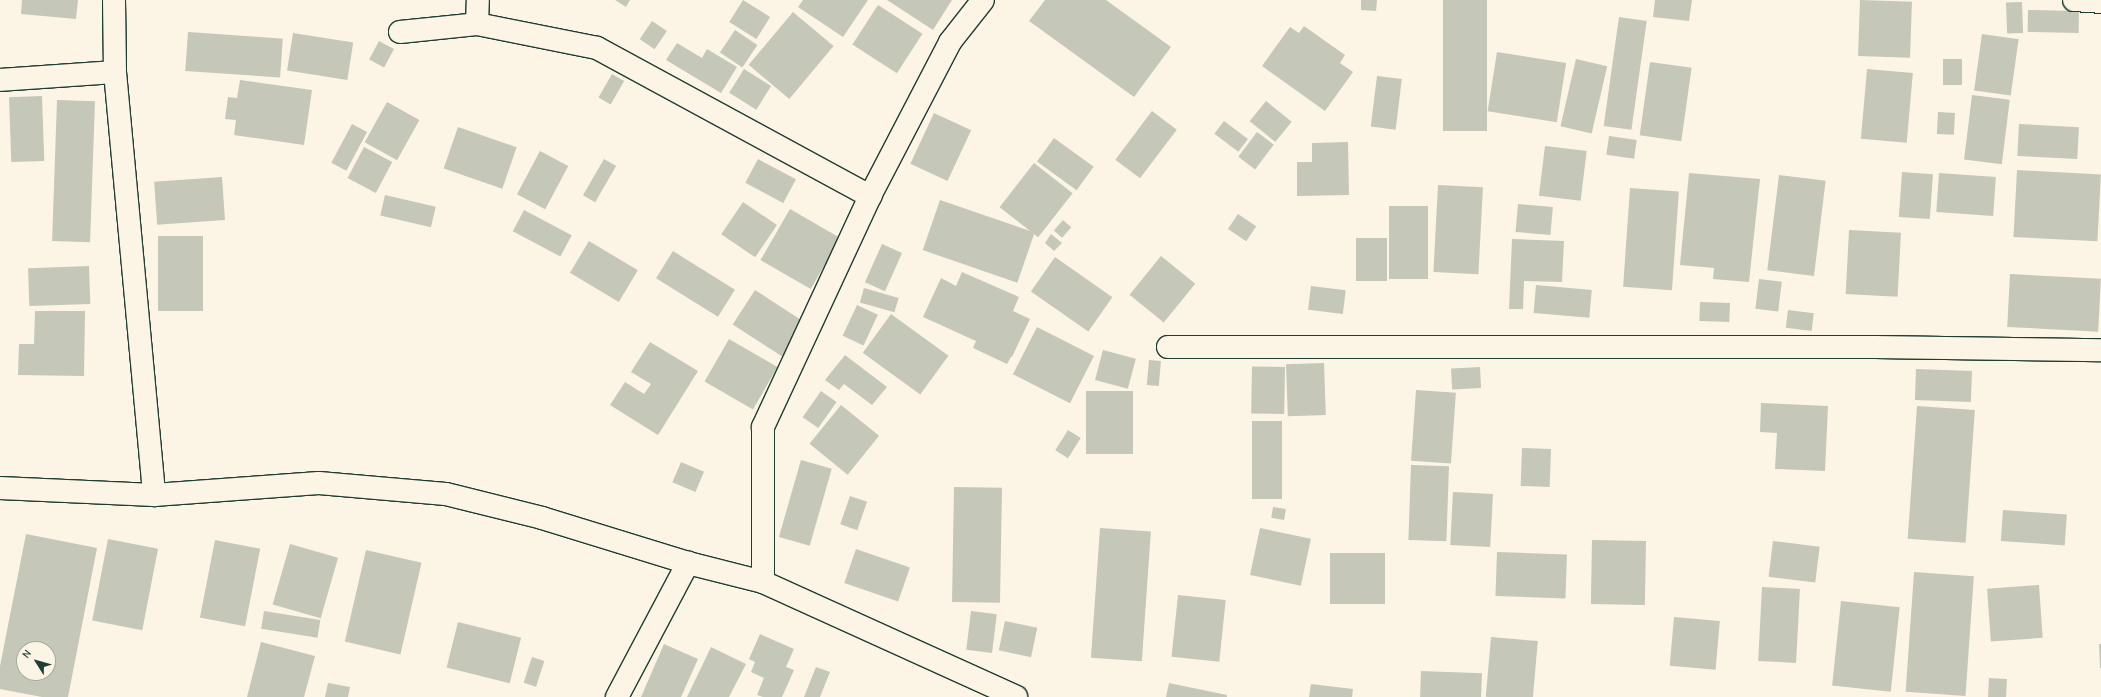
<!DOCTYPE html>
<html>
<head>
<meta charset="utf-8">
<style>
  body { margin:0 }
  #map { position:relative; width:2101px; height:697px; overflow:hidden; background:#fcf5e5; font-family:"Comic Neue",sans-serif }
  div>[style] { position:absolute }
  .building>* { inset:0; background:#c5c7b9; transform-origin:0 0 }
  .roads { filter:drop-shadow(1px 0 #1f3d34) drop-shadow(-1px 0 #1f3d34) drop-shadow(0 1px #1f3d34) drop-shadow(0 -1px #1f3d34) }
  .street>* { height:22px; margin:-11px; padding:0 11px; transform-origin:11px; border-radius:11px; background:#fcf5e5 }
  span { translate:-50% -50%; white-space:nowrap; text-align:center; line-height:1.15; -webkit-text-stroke:3.5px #fcf5e5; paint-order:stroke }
  .north { position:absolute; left:16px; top:641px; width:40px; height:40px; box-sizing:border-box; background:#fcf5e5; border:1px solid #a4ab9e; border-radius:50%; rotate:307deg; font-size:11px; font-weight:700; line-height:16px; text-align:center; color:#1f3d34 }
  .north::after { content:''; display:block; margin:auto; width:14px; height:18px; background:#1f3d34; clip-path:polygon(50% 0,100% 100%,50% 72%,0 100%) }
</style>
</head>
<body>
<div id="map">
  <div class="building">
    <div style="clip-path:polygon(22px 0,78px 0,76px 19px,21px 14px)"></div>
    <div style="clip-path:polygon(615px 0,630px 0,626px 7px)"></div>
    <div style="left:743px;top:0;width:32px;height:26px;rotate:32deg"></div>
    <div style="clip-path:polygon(803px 0,868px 0,843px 37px,798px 7px)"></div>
    <div style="clip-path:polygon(887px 0,952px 0,933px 30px)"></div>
    <div style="clip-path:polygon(1045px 0,1106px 0,1171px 47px,1134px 97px,1029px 21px)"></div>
    <div style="clip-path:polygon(1361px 0,1377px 0,1376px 11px,1361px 10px)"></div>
    <div style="left:1443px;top:0;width:44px;height:131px"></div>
    <div style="clip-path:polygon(1655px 0,1692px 0,1689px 21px,1653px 17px)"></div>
    <div style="left:1860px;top:0;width:52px;height:56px;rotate:2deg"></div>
    <div style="left:2022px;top:2px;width:31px;height:16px;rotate:88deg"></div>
    <div style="left:878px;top:5px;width:53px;height:47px;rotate:33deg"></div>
    <div style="left:2028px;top:10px;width:51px;height:22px;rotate:1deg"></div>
    <div style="left:793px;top:12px;width:53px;height:69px;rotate:40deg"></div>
    <div style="left:1619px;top:17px;width:28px;height:110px;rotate:8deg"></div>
    <div style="left:652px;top:21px;width:18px;height:22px;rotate:34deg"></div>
    <div style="clip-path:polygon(1304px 26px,1345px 55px,1340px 63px,1353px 72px,1325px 111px,1262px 66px,1290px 27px,1299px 33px)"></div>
    <div style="left:735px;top:30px;width:27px;height:27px;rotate:34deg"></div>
    <div style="left:188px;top:32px;width:95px;height:39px;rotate:4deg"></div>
    <div style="left:293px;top:33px;width:61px;height:38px;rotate:9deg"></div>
    <div style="left:1982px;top:34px;width:37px;height:57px;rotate:8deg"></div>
    <div style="left:379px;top:41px;width:17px;height:21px;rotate:28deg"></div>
    <div style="clip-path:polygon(677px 43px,702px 58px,707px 49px,737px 67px,721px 93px,666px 60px)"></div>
    <div style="left:1497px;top:52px;width:70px;height:60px;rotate:9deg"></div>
    <div style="left:1576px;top:59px;width:32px;height:69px;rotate:13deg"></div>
    <div style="left:1943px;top:59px;width:19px;height:26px"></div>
    <div style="left:1650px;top:62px;width:42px;height:74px;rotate:8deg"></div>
    <div style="left:744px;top:69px;width:32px;height:28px;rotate:32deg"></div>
    <div style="left:1867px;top:69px;width:46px;height:70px;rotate:5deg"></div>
    <div style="left:612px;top:74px;width:14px;height:27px;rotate:30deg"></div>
    <div style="left:1377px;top:76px;width:25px;height:51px;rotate:7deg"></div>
    <div style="clip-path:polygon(240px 80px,312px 90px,304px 145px,234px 135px,236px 120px,225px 119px,228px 97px,237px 98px)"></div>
    <div style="left:1972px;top:95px;width:38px;height:65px;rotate:7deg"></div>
    <div style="left:42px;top:96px;width:65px;height:33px;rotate:88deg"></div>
    <div style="left:57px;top:100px;width:38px;height:141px;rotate:2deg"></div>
    <div style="left:1266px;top:101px;width:33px;height:26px;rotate:39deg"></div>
    <div style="left:387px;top:102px;width:37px;height:46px;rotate:29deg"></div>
    <div style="left:1152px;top:111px;width:31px;height:61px;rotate:37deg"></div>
    <div style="left:1938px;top:112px;width:17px;height:22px;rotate:3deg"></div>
    <div style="left:934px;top:113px;width:41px;height:56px;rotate:25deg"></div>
    <div style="left:1224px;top:121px;width:30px;height:16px;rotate:37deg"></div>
    <div style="left:352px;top:124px;width:17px;height:44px;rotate:28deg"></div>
    <div style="left:2019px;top:124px;width:60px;height:32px;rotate:3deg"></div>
    <div style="left:458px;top:127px;width:62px;height:44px;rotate:19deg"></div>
    <div style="left:1257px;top:132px;width:21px;height:31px;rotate:37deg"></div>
    <div style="left:1609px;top:136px;width:28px;height:19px;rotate:8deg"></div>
    <div style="left:1054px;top:138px;width:49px;height:29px;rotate:36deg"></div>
    <div style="clip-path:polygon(1348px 142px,1349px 195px,1297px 196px,1297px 162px,1312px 162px,1312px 143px)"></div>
    <div style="left:1545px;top:146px;width:42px;height:50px;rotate:7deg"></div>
    <div style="left:364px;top:147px;width:32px;height:35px;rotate:28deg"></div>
    <div style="left:540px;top:151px;width:32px;height:49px;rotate:28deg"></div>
    <div style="left:604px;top:159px;width:14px;height:42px;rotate:30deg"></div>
    <div style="left:758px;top:159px;width:43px;height:27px;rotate:28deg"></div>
    <div style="left:1034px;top:163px;width:49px;height:56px;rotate:38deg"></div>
    <div style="left:2017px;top:170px;width:84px;height:67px;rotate:3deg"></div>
    <div style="left:1902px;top:172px;width:31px;height:45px;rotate:4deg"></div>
    <div style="clip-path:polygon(1689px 173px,1760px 179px,1749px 282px,1713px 279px,1714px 268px,1680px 265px)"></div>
    <div style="left:1939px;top:173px;width:57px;height:39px;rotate:4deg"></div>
    <div style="left:1779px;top:175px;width:47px;height:96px;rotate:7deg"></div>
    <div style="left:222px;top:177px;width:43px;height:68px;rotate:86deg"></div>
    <div style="left:1438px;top:185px;width:45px;height:87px;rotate:3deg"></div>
    <div style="left:1630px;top:188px;width:49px;height:99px;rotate:4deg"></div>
    <div style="left:385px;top:195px;width:52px;height:21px;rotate:13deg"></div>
    <div style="left:940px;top:200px;width:100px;height:53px;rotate:19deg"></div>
    <div style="left:743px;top:202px;width:41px;height:39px;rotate:34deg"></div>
    <div style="left:1518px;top:204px;width:35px;height:28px;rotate:5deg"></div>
    <div style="left:1428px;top:206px;width:73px;height:39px;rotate:90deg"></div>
    <div style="left:790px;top:209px;width:58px;height:59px;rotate:30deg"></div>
    <div style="left:524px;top:210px;width:54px;height:24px;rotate:28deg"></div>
    <div style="left:1238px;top:214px;width:22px;height:18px;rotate:34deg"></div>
    <div style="left:1063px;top:220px;width:11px;height:14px;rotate:41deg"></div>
    <div style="left:1849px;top:230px;width:52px;height:64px;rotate:3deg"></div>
    <div style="clip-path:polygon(1051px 234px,1062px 243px,1054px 251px,1045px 243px)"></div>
    <div style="left:158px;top:236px;width:45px;height:75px"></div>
    <div style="left:1356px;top:238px;width:31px;height:43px"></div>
    <div style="clip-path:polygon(1512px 239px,1564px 241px,1562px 282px,1524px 281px,1523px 309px,1509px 309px)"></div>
    <div style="left:589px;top:241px;width:57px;height:37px;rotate:31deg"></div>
    <div style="left:882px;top:244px;width:22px;height:42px;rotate:24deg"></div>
    <div style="left:673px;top:251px;width:73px;height:32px;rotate:32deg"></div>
    <div style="left:1161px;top:256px;width:44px;height:50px;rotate:39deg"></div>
    <div style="left:1055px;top:257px;width:70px;height:42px;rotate:35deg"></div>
    <div style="left:89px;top:266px;width:38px;height:61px;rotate:88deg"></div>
    <div style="clip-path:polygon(962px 272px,1019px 297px,1013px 311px,1030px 319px,1012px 357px,1011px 357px,1007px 364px,973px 348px,976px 341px,923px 317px,941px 278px,956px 286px)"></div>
    <div style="left:2010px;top:274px;width:91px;height:53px;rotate:3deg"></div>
    <div style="left:1759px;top:279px;width:23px;height:30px;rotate:7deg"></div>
    <div style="left:1536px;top:285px;width:56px;height:28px;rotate:5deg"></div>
    <div style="left:1311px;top:286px;width:35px;height:24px;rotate:7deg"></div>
    <div style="left:864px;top:288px;width:36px;height:15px;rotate:16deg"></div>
    <div style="left:755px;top:290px;width:59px;height:41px;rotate:33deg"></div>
    <div style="left:1700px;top:302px;width:30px;height:19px;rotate:2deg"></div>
    <div style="left:857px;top:305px;width:23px;height:34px;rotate:25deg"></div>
    <div style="left:1788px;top:310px;width:26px;height:18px;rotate:7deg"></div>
    <div style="clip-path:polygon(35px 311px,85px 311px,84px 376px,18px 375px,19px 344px,34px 344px)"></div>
    <div style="left:891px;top:314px;width:71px;height:48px;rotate:36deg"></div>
    <div style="left:1037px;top:327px;width:64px;height:53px;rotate:27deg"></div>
    <div style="left:729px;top:339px;width:56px;height:49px;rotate:30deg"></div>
    <div style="clip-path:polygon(650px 342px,698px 371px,658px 435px,610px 405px,625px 382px,644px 394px,651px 384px,631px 372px)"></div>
    <div style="left:1103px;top:350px;width:34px;height:31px;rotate:15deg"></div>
    <div style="clip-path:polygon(845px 355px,887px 387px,872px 405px,844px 384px,839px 390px,825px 380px)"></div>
    <div style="left:1149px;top:360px;width:12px;height:25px;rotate:5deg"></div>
    <div style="left:1324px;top:363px;width:52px;height:38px;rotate:88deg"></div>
    <div style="left:1285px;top:367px;width:47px;height:33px;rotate:91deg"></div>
    <div style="left:1480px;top:367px;width:21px;height:29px;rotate:87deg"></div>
    <div style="left:1916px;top:369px;width:56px;height:31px;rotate:2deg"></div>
    <div style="left:1416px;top:390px;width:40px;height:71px;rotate:4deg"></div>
    <div style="left:821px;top:391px;width:19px;height:32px;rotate:35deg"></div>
    <div style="left:1086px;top:391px;width:47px;height:63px"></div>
    <div style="clip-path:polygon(1761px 403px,1828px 406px,1825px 471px,1775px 469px,1777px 433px,1760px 432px)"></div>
    <div style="left:841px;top:405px;width:49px;height:50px;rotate:39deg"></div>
    <div style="left:1917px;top:406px;width:58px;height:133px;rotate:4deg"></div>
    <div style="left:1252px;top:421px;width:30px;height:78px"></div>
    <div style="left:1068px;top:430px;width:15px;height:24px;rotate:32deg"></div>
    <div style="left:1522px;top:448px;width:29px;height:38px;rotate:2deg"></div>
    <div style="left:801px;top:460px;width:32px;height:80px;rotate:16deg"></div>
    <div style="left:681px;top:462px;width:25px;height:22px;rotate:23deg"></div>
    <div style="left:1411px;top:465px;width:38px;height:75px;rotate:2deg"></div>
    <div style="left:954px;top:487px;width:48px;height:115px;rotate:1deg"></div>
    <div style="left:1453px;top:492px;width:40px;height:53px;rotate:3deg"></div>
    <div style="left:850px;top:496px;width:18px;height:30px;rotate:19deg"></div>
    <div style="left:1273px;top:507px;width:13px;height:11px;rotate:9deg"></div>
    <div style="left:2003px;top:510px;width:64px;height:31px;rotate:4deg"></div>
    <div style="left:1100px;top:528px;width:51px;height:130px;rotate:4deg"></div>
    <div style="left:1260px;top:528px;width:52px;height:48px;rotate:12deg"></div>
    <div style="clip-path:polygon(evenodd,26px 534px,97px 548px,68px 697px,42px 697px,0 689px,0 666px,26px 534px,24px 649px,48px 649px,48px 673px,24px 673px,24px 649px)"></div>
    <div style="left:108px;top:539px;width:51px;height:83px;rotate:11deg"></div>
    <div style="left:215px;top:540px;width:46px;height:79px;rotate:11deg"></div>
    <div style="left:1592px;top:540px;width:54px;height:64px;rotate:1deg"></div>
    <div style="left:1773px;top:541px;width:47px;height:36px;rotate:7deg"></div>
    <div style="left:290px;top:544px;width:50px;height:63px;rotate:16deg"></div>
    <div style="left:856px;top:549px;width:57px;height:36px;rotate:19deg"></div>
    <div style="left:366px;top:550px;width:57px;height:94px;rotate:13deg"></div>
    <div style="left:1497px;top:552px;width:70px;height:44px;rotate:2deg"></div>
    <div style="left:1330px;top:553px;width:55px;height:51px"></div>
    <div style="left:1914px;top:572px;width:60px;height:120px;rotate:4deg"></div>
    <div style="left:2039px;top:585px;width:53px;height:52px;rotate:86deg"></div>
    <div style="left:1762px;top:587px;width:38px;height:74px;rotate:3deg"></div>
    <div style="left:1178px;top:595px;width:48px;height:62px;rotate:6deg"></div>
    <div style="left:1841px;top:601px;width:59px;height:85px;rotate:6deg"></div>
    <div style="left:264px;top:611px;width:57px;height:18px;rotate:9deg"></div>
    <div style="left:971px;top:611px;width:26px;height:39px;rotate:7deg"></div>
    <div style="left:1674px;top:617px;width:46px;height:49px;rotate:5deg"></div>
    <div style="left:1005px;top:621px;width:33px;height:30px;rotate:12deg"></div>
    <div style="left:458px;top:622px;width:65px;height:47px;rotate:14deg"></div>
    <div style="clip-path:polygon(760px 634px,794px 649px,786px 667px,794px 670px,782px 697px,763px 697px,757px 695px,764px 678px,751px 672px,755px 662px,749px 659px)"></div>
    <div style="left:1491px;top:637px;width:47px;height:60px;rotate:5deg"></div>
    <div style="clip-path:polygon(261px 642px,315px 656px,304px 697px,247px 697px)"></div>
    <div style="clip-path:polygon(664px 644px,698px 659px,681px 697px,641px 697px)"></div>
    <div style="clip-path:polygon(2099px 644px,2101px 644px,2101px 668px,2100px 668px)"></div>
    <div style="clip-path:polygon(711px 647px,746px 664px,729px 697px,687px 697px)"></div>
    <div style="left:532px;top:657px;width:13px;height:27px;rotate:18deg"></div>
    <div style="clip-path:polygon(816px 667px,830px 672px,820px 697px,804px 697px)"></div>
    <div style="left:1421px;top:671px;width:61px;height:26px;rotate:2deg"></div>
    <div style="left:1989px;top:678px;width:18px;height:19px;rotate:3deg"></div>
    <div style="clip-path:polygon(328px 683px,350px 687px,348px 697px,325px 697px)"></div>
    <div style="clip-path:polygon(1169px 683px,1227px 695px,1227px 697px,1166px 697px)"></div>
    <div style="clip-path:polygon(1311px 684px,1353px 689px,1352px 697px,1309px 697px)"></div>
  </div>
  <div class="roads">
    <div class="street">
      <div style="left:114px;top:0;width:72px;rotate:89.2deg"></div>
      <div style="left:115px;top:72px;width:425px;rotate:84.7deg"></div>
      <div style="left:2074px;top:0;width:27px;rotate:4deg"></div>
      <div style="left:477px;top:24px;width:24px;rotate:-88deg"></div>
      <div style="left:400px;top:32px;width:77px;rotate:-5.9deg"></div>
      <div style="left:477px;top:24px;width:122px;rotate:11.3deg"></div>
      <div style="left:597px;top:48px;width:311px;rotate:28.5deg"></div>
      <div style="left:0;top:80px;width:115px;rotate:-4deg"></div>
      <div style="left:1168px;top:347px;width:707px"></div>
      <div style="left:1875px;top:347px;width:226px;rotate:0.8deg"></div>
      <div style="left:0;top:488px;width:154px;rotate:2.6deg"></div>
      <div style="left:154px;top:495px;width:165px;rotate:-4.2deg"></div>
      <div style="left:319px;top:483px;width:127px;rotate:5deg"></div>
      <div style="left:446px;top:494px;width:99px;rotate:14deg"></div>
      <div style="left:542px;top:518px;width:153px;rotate:17.1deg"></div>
      <div style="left:688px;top:563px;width:77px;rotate:14.2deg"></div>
      <div style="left:763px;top:582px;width:278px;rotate:24.4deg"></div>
      <div style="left:763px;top:582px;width:155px;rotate:-90deg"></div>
      <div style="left:763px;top:427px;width:255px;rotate:-65.1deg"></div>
      <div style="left:870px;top:196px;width:174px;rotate:-62.5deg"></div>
      <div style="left:950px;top:42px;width:53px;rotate:-51.8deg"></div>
      <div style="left:617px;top:697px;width:152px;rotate:-62.1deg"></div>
    </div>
  </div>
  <div class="north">N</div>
</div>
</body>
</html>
